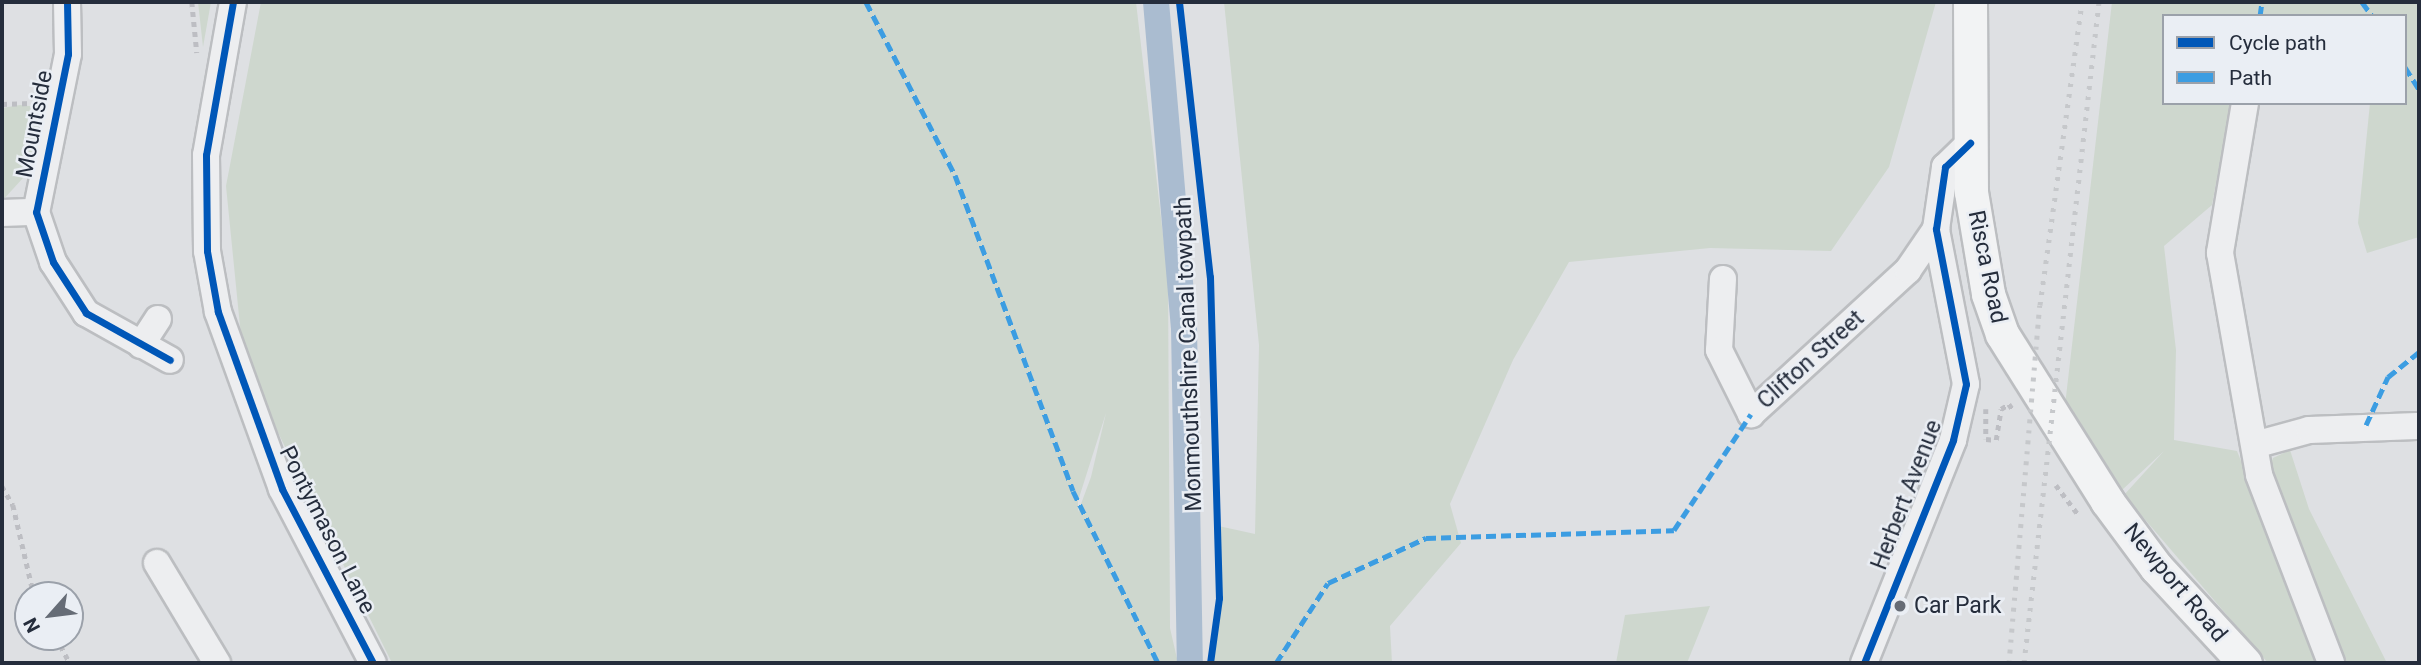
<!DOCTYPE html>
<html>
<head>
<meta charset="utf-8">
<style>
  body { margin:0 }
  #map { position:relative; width:2421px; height:665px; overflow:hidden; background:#dee0e3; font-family:Roboto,sans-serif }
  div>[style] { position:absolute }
  .green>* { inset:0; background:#ced7ce }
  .canal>* { height:26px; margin:-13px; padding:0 13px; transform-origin:13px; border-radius:13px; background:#aabcd0 }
  .path>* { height:4.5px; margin-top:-2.25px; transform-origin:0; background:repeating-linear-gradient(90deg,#bdbec3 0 5px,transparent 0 10px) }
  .roads { filter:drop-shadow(2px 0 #bcbec1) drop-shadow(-2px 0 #bcbec1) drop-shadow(0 2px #bcbec1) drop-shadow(0 -2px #bcbec1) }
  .minor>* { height:26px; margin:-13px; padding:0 13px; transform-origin:13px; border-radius:13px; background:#edeef0 }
  .major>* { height:33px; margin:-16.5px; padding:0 16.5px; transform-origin:16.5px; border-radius:16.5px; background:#f2f3f4 }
  .rail>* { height:5px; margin-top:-2.5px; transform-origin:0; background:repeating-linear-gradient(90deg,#c6c8cb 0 3.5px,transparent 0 10.5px) }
  .quiet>* { height:5px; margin-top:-2.5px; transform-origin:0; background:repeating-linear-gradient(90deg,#3c9de2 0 10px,transparent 0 15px) }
  .cycleway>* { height:7px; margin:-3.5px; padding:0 3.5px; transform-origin:3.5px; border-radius:3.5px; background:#0057b8 }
  .dots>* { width:19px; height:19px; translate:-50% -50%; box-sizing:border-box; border:4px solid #eaeef4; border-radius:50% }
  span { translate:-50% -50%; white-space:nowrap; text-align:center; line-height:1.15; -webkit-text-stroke:5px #eaeef4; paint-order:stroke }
  .street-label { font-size:23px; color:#252d3c }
  .poi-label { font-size:23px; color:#252d3c }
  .left { translate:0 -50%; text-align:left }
  .frame { position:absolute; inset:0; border:4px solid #252d3c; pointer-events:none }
  .legend { position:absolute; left:2162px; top:14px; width:245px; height:91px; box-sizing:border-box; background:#eaeef4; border:2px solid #9ba1aa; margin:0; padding:9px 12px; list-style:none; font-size:21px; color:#252d3c }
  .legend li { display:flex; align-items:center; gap:14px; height:35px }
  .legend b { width:35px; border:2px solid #9ba1aa }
  .north { position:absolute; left:14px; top:581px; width:70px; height:70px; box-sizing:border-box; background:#eaeef4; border:2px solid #9ba1aa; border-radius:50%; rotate:242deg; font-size:19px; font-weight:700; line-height:28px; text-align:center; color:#252d3c }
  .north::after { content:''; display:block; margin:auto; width:24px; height:32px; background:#666c76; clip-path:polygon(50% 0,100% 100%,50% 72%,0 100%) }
</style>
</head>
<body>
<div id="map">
  <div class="green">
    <div style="clip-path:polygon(198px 2px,211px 2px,203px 47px)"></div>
    <div style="clip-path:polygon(evenodd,261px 2px,1136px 2px,1168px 278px,1170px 628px,1178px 663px,392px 663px,254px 384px,241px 336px,226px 186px,261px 2px,1106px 413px,1091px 477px,1078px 512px,1078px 501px,1106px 413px)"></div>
    <div style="clip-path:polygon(1224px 2px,1936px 2px,1889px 167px,1831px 251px,1710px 248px,1569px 262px,1513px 360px,1450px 504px,1461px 543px,1390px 626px,1392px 663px,1210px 663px,1219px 598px,1214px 525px,1255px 534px,1259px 345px)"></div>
    <div style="clip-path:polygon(2112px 2px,2419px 2px,2419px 237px,2367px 253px,2358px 223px,2370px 103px,2405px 103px,2405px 16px,2164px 16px,2164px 103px,2231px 103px,2212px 205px,2164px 246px,2176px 350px,2174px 440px,2237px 451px,2312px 638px,2316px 663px,2268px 663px,2124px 495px,2164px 451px,2122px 490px,2062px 431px)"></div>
    <div style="clip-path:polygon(20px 105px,46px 108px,23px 178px,2px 201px,2px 108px)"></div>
    <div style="clip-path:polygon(2290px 450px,2309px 509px,2387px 663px,2347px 663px,2268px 471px,2273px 458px)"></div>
    <div style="clip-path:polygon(1710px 606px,1687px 663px,1616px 663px,1625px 615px)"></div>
  </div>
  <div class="canal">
    <div style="left:1156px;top:2px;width:326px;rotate:85.1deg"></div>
    <div style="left:1184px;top:327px;width:336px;rotate:89deg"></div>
  </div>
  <div class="path">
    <div style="left:192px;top:2px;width:51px;rotate:84.4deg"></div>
    <div style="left:2px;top:104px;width:30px;rotate:-2deg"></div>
    <div style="left:1986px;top:409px;width:30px;rotate:90deg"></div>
    <div style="left:1986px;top:439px;width:10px;rotate:6deg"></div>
    <div style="left:1996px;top:440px;width:31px;rotate:-81deg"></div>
    <div style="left:2001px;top:409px;width:9px;rotate:-32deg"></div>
    <div style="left:2009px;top:404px;width:7px;rotate:56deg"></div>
    <div style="left:2056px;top:485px;width:38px;rotate:53deg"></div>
    <div style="left:2px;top:486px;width:22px;rotate:60deg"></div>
    <div style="left:13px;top:505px;width:92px;rotate:76.9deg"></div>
    <div style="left:56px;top:637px;width:30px;rotate:62deg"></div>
  </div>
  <div class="roads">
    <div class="minor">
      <div style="left:67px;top:2px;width:52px;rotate:88.9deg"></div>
      <div style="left:68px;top:54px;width:161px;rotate:101.4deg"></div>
      <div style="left:36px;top:212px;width:53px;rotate:71.2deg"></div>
      <div style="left:53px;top:262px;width:61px;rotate:57.1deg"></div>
      <div style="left:86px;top:313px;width:96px;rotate:29.2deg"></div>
      <div style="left:233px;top:2px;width:155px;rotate:100deg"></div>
      <div style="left:206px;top:155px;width:96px;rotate:89.4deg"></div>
      <div style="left:207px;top:251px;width:62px;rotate:79.8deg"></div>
      <div style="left:218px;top:312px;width:188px;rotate:70.1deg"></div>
      <div style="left:282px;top:489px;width:196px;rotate:62.4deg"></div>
      <div style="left:2245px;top:103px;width:152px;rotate:99.5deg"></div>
      <div style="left:2220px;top:253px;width:225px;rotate:80deg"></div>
      <div style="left:2259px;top:475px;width:201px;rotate:69deg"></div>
      <div style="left:2px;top:213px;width:34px;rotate:-2deg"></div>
      <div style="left:1723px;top:279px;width:71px;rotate:93.2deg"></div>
      <div style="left:1719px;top:350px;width:72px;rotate:63.4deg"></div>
      <div style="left:1751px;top:414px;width:213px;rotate:-42.5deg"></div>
      <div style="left:1908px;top:270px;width:50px;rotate:-55.7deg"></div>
      <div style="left:141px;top:345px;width:31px;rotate:-57deg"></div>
      <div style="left:2258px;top:444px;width:53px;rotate:-15.4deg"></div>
      <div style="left:2309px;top:430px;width:110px;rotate:-2.1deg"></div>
      <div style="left:157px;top:563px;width:117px;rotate:59deg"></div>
      <div style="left:1864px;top:663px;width:240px;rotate:-68.2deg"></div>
      <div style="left:1953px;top:440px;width:57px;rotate:-76.9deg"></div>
      <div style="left:1966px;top:384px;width:158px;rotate:-101deg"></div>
      <div style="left:1936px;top:229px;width:63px;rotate:-81.7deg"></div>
      <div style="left:1945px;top:167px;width:35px;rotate:-44deg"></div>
    </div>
    <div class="major">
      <div style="left:1970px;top:2px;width:190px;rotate:89.7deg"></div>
      <div style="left:1971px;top:192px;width:103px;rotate:80.5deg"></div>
      <div style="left:1988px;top:294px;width:42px;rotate:70.7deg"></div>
      <div style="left:2002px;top:334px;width:197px;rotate:57.8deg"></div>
      <div style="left:2107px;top:501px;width:82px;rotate:53.4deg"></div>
      <div style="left:2156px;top:567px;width:131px;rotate:47.2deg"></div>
    </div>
  </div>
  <div class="rail">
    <div style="left:2009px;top:663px;width:359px;rotate:-85.1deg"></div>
    <div style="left:2040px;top:305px;width:306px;rotate:-82.1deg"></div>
    <div style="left:2024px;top:663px;width:665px;rotate:-83.53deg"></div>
  </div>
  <div class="quiet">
    <div style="left:866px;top:2px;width:195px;rotate:62.8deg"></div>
    <div style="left:955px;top:175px;width:337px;rotate:69.5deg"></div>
    <div style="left:1073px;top:491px;width:192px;rotate:63.7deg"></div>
    <div style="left:2362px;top:2px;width:17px;rotate:54deg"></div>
    <div style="left:2260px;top:16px;width:14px;rotate:-82deg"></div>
    <div style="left:2405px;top:67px;width:26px;rotate:58deg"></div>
    <div style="left:2366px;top:425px;width:53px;rotate:-65.4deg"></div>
    <div style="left:2388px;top:377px;width:40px;rotate:-39deg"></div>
    <div style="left:1276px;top:663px;width:95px;rotate:-57deg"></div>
    <div style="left:1328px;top:583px;width:108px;rotate:-24.7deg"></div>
    <div style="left:1426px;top:538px;width:248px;rotate:-1.8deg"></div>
    <div style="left:1674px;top:530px;width:139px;rotate:-56.4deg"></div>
  </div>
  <div class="cycleway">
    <div style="left:67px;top:2px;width:52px;rotate:88.9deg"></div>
    <div style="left:68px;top:54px;width:161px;rotate:101.4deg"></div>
    <div style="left:36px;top:212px;width:53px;rotate:71.2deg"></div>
    <div style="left:53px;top:262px;width:61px;rotate:57.1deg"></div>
    <div style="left:86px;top:313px;width:96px;rotate:29.2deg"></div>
    <div style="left:233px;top:2px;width:155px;rotate:100deg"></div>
    <div style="left:206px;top:155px;width:96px;rotate:89.4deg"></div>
    <div style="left:207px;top:251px;width:62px;rotate:79.8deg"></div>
    <div style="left:218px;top:312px;width:188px;rotate:70.1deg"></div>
    <div style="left:282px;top:489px;width:196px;rotate:62.4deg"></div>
    <div style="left:1179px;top:2px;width:277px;rotate:83.6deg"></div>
    <div style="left:1210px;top:277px;width:321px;rotate:88.4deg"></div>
    <div style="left:1219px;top:598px;width:66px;rotate:97.9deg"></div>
    <div style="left:1864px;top:663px;width:240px;rotate:-68.2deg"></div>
    <div style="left:1953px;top:440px;width:57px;rotate:-76.9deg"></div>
    <div style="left:1966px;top:384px;width:158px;rotate:-101deg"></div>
    <div style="left:1936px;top:229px;width:63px;rotate:-81.7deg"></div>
    <div style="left:1945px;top:167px;width:35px;rotate:-44deg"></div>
  </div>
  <div class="dots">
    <div style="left:1900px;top:606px;background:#666c76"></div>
  </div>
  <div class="street-label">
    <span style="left:35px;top:124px;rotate:-79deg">Mountside</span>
    <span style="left:1987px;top:267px;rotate:78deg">Risca Road</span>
    <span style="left:1189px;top:354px;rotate:-92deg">Monmouthshire Canal towpath</span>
    <span style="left:1811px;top:360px;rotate:-42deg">Clifton Street</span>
    <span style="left:1907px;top:495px;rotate:-69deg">Herbert Avenue</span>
    <span style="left:327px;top:530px;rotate:63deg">Pontymason Lane</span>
    <span style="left:2175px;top:583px;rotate:50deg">Newport Road</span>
  </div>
  <div class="poi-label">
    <span class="left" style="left:1914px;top:606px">Car Park</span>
  </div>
  <div class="frame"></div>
  <ul class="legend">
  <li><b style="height:9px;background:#0057b8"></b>Cycle path</li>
  <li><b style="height:9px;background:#3c9de2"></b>Path</li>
  </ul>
  <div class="north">N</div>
</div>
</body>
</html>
